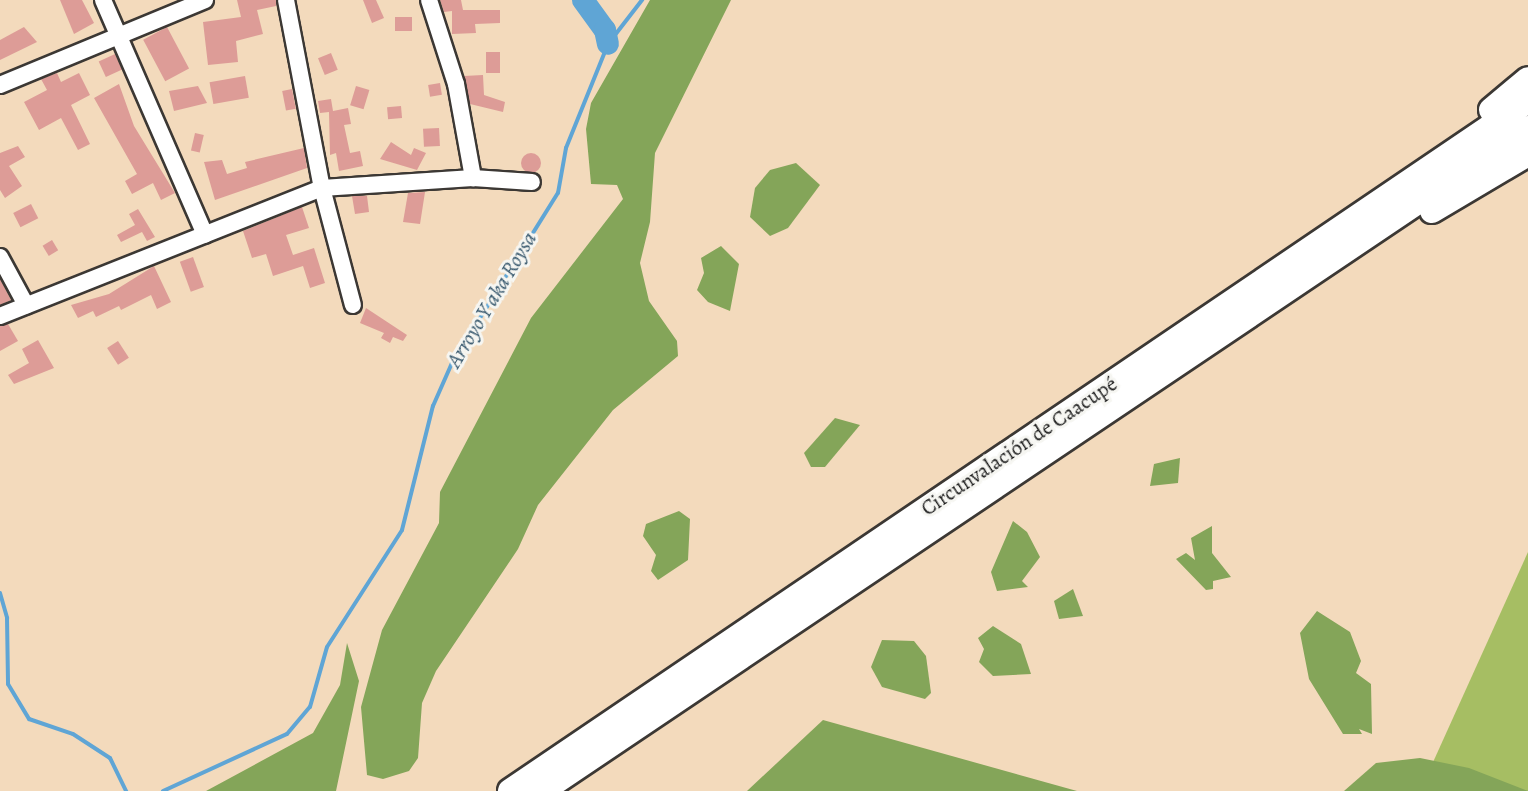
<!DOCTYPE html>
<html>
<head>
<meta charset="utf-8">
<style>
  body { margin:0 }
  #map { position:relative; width:1528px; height:791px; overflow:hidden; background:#f3dabc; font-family:Alegreya,serif }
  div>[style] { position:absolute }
  .green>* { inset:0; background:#a6be63 }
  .forest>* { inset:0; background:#84a559 }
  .stream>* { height:4px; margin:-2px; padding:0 2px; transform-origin:2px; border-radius:2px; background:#5fa5d5 }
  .river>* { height:22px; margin:-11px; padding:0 11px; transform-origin:11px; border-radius:11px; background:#5fa5d5 }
  .building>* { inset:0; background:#dd9c97; transform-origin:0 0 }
  .round { border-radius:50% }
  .roads { filter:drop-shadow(2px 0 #3c3834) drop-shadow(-2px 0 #3c3834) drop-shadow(0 2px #3c3834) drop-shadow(0 -2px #3c3834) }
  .minor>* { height:16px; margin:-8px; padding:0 8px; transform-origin:8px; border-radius:8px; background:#fff }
  .highway>* { height:24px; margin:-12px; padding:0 12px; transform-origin:12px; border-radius:12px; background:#fff }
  span { translate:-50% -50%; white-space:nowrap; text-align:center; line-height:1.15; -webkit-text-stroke:6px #f6f6f2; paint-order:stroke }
  .street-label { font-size:21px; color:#1c1c1c }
  .water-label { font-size:22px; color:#3a5a6f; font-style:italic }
</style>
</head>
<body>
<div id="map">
  <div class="green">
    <div style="clip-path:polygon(1528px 552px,1528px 791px,1420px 791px)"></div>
  </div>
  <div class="forest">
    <div style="clip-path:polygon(650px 0,731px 0,655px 153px,650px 222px,640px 263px,649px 301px,677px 341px,678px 356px,613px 410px,538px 505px,518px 549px,436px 671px,422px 703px,418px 758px,409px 771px,383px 779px,367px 775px,361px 707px,382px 630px,439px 523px,440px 492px,531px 318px,623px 199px,617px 185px,591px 184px,586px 129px,591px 103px)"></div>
    <div style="clip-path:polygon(796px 163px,820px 185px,788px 228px,770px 236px,750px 217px,755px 188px,770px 170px)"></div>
    <div style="clip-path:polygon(721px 246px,739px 264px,730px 311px,708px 302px,697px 290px,704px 273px,701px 258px)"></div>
    <div style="clip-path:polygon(835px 418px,860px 425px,825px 467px,811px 467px,804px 453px)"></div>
    <div style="clip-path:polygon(1180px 458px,1178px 483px,1150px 486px,1154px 464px)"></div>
    <div style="clip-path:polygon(679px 511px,690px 519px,688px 560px,658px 580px,651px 571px,656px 555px,643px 536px,646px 524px)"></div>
    <div style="clip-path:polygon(1013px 521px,1027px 532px,1040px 557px,1022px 581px,1028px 587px,997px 591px,991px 572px)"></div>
    <div style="clip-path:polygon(1212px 526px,1212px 553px,1231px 577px,1213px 581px,1213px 589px,1206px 590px,1176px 559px,1186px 553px,1195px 560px,1191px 538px)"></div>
    <div style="clip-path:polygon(1073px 589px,1083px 616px,1059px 619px,1054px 601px)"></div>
    <div style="clip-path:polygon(1317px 611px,1350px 632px,1361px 661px,1356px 673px,1371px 684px,1372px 734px,1359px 729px,1362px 734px,1343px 734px,1309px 679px,1300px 633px)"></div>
    <div style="clip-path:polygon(993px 626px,1021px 644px,1031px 674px,993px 676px,979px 662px,984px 649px,978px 638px)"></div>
    <div style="clip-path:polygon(882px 640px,914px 641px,926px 656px,931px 693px,925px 699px,882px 687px,871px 667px)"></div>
    <div style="clip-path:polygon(347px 643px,359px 681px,336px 791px,206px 791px,313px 733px,340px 685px)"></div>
    <div style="clip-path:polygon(823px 720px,1077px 791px,747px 791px)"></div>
    <div style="clip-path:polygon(1420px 758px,1469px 768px,1528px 791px,1344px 791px,1376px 763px)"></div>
  </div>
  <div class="stream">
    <div style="left:0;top:593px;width:26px;rotate:74deg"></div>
    <div style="left:7px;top:618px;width:66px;rotate:89.1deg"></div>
    <div style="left:8px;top:684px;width:41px;rotate:59deg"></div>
    <div style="left:29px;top:719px;width:46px;rotate:18.8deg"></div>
    <div style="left:73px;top:734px;width:44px;rotate:33deg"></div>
    <div style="left:110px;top:758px;width:37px;rotate:64deg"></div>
    <div style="left:163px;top:791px;width:136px;rotate:-24.7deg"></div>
    <div style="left:287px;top:734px;width:35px;rotate:-50deg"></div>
    <div style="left:310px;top:707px;width:62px;rotate:-74.2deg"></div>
    <div style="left:327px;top:647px;width:139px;rotate:-57.3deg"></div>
    <div style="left:402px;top:530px;width:128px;rotate:-76deg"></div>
    <div style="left:433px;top:406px;width:47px;rotate:-66.2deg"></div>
    <div style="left:452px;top:363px;width:200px;rotate:-58.1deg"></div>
    <div style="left:558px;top:193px;width:46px;rotate:-79.9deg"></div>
    <div style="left:566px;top:148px;width:112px;rotate:-68deg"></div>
    <div style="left:608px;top:44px;width:56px;rotate:-52.3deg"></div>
  </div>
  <div class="river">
    <div style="left:583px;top:0;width:37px;rotate:54deg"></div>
    <div style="left:605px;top:30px;width:14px;rotate:78deg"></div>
  </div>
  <div class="building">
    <div style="clip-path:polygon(60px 0,82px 0,94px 23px,74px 34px)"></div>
    <div style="clip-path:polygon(237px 0,276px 0,276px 6px,257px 10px,263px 34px,236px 41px,238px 62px,208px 65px,203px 22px,241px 17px)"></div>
    <div style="clip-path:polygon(363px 0,376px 0,384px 18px,372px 23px)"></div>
    <div style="clip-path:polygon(440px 0,461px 0,463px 10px,500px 10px,500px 23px,475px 24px,476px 33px,452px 34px,452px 11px,444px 12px)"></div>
    <div style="left:412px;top:17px;width:14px;height:17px;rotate:90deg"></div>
    <div style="clip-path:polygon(24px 27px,37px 42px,0 60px,0 40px)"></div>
    <div style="left:167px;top:27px;width:47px;height:27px;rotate:62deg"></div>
    <div style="left:486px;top:52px;width:14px;height:21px"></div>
    <div style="left:331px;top:53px;width:18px;height:14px;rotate:68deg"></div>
    <div style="left:115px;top:54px;width:17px;height:18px;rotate:65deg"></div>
    <div style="clip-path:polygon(57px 73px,61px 82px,79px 73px,90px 95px,71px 105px,90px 144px,78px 150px,61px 118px,39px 130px,24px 102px,47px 90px,41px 79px)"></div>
    <div style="clip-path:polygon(483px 75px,484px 95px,505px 102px,503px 112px,470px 104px,464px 76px)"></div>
    <div style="left:245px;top:76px;width:22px;height:36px;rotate:80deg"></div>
    <div style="left:440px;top:83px;width:12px;height:12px;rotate:81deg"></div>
    <div style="clip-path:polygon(119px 84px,134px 126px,175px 193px,161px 200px,153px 183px,132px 194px,125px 181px,137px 174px,94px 98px)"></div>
    <div style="clip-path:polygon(198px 86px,207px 103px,174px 111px,169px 91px)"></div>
    <div style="left:356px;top:86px;width:14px;height:20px;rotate:17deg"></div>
    <div style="left:292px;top:89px;width:20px;height:10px;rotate:79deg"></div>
    <div style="clip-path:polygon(331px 99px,333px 111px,348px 108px,351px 124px,344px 125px,350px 153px,360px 151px,363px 166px,339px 171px,336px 153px,330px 155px,329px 112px,320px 113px,318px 101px)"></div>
    <div style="left:401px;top:106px;width:12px;height:14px;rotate:85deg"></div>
    <div style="left:439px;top:128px;width:18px;height:16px;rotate:87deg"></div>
    <div style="left:195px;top:133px;width:9px;height:18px;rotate:13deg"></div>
    <div style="clip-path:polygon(391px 142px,411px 155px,414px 148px,426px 153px,417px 170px,380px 159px)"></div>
    <div style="clip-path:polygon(18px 146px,25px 157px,9px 166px,22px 186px,5px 198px,0 190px,0 153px)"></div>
    <div style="clip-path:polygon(304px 148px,307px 168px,215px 200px,204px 162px,222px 160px,227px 174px,247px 168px,245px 162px)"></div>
    <div class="round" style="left:521px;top:153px;width:20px;height:20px"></div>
    <div style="clip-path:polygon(425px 192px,420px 224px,403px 222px,408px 193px)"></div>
    <div style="clip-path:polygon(352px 196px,367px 196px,369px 212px,355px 214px)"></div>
    <div style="left:31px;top:204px;width:16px;height:20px;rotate:63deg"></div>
    <div style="clip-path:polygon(302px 207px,309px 228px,286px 235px,293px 255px,314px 248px,325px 283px,310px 288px,303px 266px,273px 276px,266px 254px,252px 258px,243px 231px)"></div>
    <div style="clip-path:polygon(138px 209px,155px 237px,147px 241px,142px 232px,121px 242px,117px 235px,135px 225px,129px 214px)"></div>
    <div style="left:52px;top:240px;width:12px;height:11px;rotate:59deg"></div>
    <div style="left:193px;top:257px;width:32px;height:14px;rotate:70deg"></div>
    <div style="clip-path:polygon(154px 266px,171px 302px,157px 309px,151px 295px,121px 310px,119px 306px,96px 317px,93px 311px,78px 318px,71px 305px,109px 294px)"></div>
    <div style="clip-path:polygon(0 279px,11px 300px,0 305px)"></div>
    <div style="clip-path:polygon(366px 308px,407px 335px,403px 341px,393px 337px,390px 343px,381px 338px,384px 333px,360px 323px)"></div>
    <div style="clip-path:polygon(8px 324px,18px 341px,0 351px,0 326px)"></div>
    <div style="clip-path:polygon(38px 340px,54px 368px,14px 384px,8px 375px,29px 363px,22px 349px)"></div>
    <div style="left:118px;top:341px;width:20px;height:13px;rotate:57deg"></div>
  </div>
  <div class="roads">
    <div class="minor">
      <div style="left:103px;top:0;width:256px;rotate:66.5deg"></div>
      <div style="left:286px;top:0;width:191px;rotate:79.2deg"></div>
      <div style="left:322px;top:188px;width:121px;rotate:75.2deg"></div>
      <div style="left:429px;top:0;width:88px;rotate:72.2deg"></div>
      <div style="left:456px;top:84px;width:96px;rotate:79.7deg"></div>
      <div style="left:0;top:85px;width:222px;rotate:-22.5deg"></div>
      <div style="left:0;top:257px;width:55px;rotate:61.6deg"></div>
      <div style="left:0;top:316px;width:347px;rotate:-21.7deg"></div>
      <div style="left:322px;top:188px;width:151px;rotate:-3.8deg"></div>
      <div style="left:473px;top:178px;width:59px;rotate:3.9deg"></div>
    </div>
    <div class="highway">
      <div style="left:1491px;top:110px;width:48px;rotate:-40deg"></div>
      <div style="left:1432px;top:211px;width:112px;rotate:-30.7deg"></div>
      <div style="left:510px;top:791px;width:1230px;rotate:-34.13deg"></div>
      <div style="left:542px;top:791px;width:1188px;rotate:-33.92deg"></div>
    </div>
  </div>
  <div class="street-label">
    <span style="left:1019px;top:446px;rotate:-34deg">Circunvalación de Caacupé</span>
  </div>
  <div class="water-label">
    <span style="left:492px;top:300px;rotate:-59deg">Arroyo Y aka Roysa</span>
  </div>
</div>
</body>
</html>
